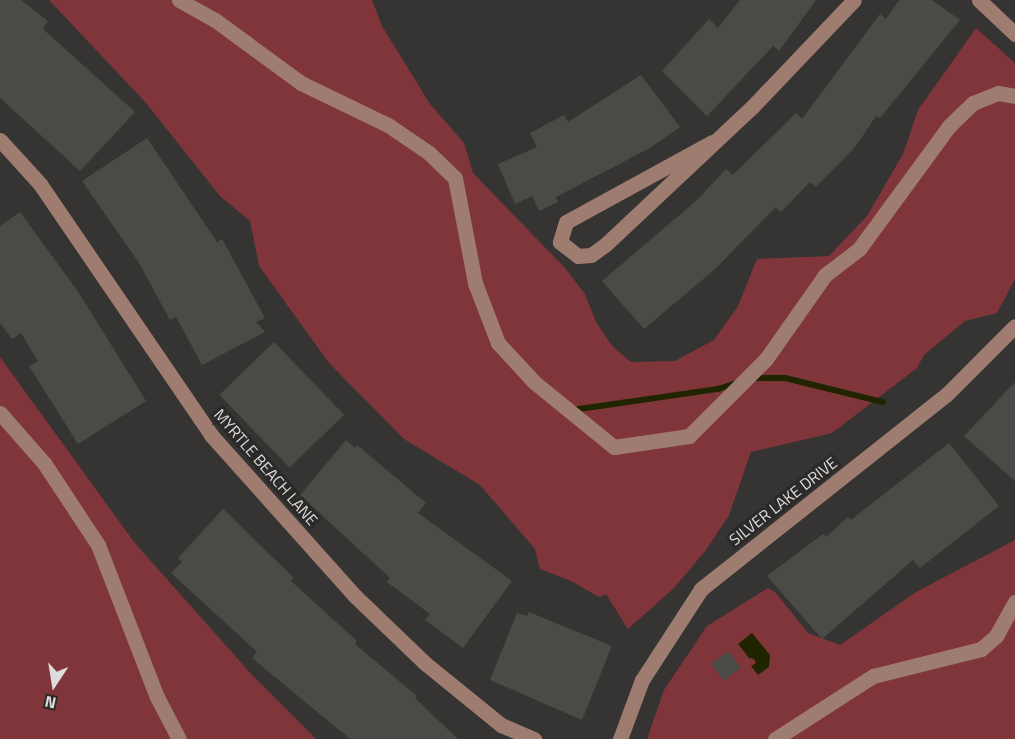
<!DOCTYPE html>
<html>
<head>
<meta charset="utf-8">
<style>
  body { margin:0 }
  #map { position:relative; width:1015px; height:739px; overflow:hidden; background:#363432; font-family:"Titillium Web",sans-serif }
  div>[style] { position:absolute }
  .green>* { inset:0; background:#7f353a }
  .water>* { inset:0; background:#202500 }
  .stream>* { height:6px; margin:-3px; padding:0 3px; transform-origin:3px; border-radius:3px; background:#202500 }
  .building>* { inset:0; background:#4a4a47; transform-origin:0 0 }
  .minor>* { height:15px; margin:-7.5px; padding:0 7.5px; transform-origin:7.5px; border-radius:7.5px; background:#9e7d70 }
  span { translate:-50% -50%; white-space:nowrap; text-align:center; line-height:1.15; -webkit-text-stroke:6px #2c2a28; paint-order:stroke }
  .street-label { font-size:16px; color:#dddcdb }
  .north { position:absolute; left:24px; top:655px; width:60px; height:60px; -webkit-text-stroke:4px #2c2a28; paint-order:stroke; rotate:192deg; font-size:16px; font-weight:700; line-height:24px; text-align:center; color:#dddcdb }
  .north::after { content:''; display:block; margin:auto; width:21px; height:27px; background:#dddcdb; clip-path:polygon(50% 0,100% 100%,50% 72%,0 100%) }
</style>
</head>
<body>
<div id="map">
  <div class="green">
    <div style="clip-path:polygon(49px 0,372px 0,382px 26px,430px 104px,464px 143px,473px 173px,565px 268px,585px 294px,596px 322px,612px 346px,631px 362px,675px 361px,714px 340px,738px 306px,757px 259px,829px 256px,867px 216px,903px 154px,918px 110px,976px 28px,1015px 63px,1015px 279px,997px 313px,965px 321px,924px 355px,917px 368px,832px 433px,751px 452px,729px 515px,706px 550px,674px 588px,628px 629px,606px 594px,599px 597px,571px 581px,540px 569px,535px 549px,480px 485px,404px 439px,329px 363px,259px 266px,250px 221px,220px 196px,146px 103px)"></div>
    <div style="clip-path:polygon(0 357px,134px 542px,253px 676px,316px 739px,0 739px)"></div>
    <div style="clip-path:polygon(1015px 540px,1015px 739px,647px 739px,664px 690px,707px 626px,768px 588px,775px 592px,808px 633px,840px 645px,916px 592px)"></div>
  </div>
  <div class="water">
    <div style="clip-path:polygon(752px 633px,770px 655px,769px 667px,758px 675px,751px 666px,756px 663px,754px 659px,749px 658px,738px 644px)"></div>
  </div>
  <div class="stream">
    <div style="left:752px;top:378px;width:33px"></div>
    <div style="left:785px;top:378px;width:101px;rotate:13.8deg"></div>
    <div style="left:572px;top:410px;width:148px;rotate:-8.2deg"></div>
    <div style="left:718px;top:389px;width:20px;rotate:-18deg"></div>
  </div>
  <div class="building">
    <div style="clip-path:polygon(0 0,21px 0,48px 21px,43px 29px,135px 112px,80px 171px,0 98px)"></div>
    <div style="clip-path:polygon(740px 0,816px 0,779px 51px,773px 46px,707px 116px,662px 71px,709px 19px,718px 28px)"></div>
    <div style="clip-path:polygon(899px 0,932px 0,960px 20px,880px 118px,876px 116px,856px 146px,816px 187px,810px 182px,781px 212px,776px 207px,714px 270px,644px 329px,602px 281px,696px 201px,726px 169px,733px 175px,796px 113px,802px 119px,880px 14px,886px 19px)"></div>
    <div style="clip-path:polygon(641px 75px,680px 127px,650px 148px,556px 197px,558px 202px,539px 211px,532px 196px,515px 204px,498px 164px,537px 147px,530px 133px,564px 115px,568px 122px)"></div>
    <div style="clip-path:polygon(147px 138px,217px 242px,222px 239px,265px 318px,256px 322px,265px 332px,202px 365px,176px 317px,170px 320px,139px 263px,82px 181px)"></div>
    <div style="clip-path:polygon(20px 212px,79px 293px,146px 401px,78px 444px,29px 366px,38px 361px,21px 333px,12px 339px,0 323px,0 226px)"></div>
    <div style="left:274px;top:342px;width:101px;height:76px;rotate:46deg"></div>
    <div style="clip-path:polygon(1015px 382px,1015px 481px,964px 436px)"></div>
    <div style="clip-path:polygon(346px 440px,355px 448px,357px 445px,426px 503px,418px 513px,512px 581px,463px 648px,425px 620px,430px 614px,387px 582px,390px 578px,300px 495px)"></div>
    <div style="clip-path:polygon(949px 443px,999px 506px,920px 568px,913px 560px,822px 639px,767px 576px,823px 534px,826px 537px,848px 517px,851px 520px)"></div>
    <div style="clip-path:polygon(223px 509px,294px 578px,291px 581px,357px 641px,355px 644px,417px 696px,415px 698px,458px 739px,350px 739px,252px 658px,257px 652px,171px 573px,182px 562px,178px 558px)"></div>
    <div style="clip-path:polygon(529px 612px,612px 646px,582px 720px,490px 680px,517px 613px,527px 616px)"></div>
    <div style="left:728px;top:651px;width:21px;height:21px;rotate:53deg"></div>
  </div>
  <div class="minor">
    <div style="left:179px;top:0;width:41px;rotate:29.1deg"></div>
    <div style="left:215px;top:20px;width:107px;rotate:36.2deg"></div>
    <div style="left:301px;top:83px;width:97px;rotate:25.8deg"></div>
    <div style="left:388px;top:125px;width:50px;rotate:34.3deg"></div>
    <div style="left:429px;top:153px;width:36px;rotate:44deg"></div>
    <div style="left:455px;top:178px;width:107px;rotate:79.2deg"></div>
    <div style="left:475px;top:283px;width:64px;rotate:69deg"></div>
    <div style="left:498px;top:343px;width:53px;rotate:47.3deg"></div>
    <div style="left:534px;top:382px;width:103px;rotate:39.1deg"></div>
    <div style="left:614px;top:447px;width:76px;rotate:-8.3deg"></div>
    <div style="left:689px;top:436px;width:109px;rotate:-45deg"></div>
    <div style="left:766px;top:359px;width:103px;rotate:-54.9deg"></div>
    <div style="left:825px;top:275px;width:43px;rotate:-37.4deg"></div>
    <div style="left:859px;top:249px;width:152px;rotate:-53.8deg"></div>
    <div style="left:949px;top:126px;width:33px;rotate:-44deg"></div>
    <div style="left:973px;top:103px;width:27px;rotate:-22deg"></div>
    <div style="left:998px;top:93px;width:17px;rotate:10deg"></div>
    <div style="left:979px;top:0;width:50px;rotate:43.4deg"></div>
    <div style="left:0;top:140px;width:59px;rotate:47.7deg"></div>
    <div style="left:40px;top:184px;width:304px;rotate:55.7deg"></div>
    <div style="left:211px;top:435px;width:216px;rotate:48.2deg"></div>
    <div style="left:355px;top:596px;width:98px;rotate:43.8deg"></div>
    <div style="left:426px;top:664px;width:97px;rotate:39.1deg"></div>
    <div style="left:501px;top:725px;width:36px;rotate:23deg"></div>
    <div style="left:712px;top:142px;width:166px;rotate:151.3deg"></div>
    <div style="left:566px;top:222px;width:21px;rotate:107deg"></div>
    <div style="left:560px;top:242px;width:23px;rotate:38deg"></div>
    <div style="left:578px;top:256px;width:13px;rotate:-4deg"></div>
    <div style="left:591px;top:255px;width:17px;rotate:-36deg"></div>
    <div style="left:605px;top:245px;width:203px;rotate:-43.2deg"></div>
    <div style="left:753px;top:106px;width:146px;rotate:-46.4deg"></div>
    <div style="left:0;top:413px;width:67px;rotate:48.7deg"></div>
    <div style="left:44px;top:463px;width:98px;rotate:56.6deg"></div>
    <div style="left:98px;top:545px;width:163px;rotate:68.8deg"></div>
    <div style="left:157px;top:697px;width:47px;rotate:62.4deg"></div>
    <div style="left:620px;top:739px;width:63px;rotate:-69.6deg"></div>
    <div style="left:642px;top:680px;width:108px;rotate:-57deg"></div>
    <div style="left:701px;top:589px;width:314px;rotate:-38.4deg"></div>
    <div style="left:947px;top:394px;width:96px;rotate:-45deg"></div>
    <div style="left:775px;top:739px;width:117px;rotate:-32.7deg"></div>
    <div style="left:873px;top:676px;width:111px;rotate:-14deg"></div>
    <div style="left:981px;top:649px;width:20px;rotate:-41deg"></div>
    <div style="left:996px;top:636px;width:39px;rotate:-61deg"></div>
  </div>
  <div class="street-label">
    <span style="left:266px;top:467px;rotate:49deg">MYRTLE BEACH LANE</span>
    <span style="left:783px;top:501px;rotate:-38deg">SILVER LAKE DRIVE</span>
  </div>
  <div class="north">N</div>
</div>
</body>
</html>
